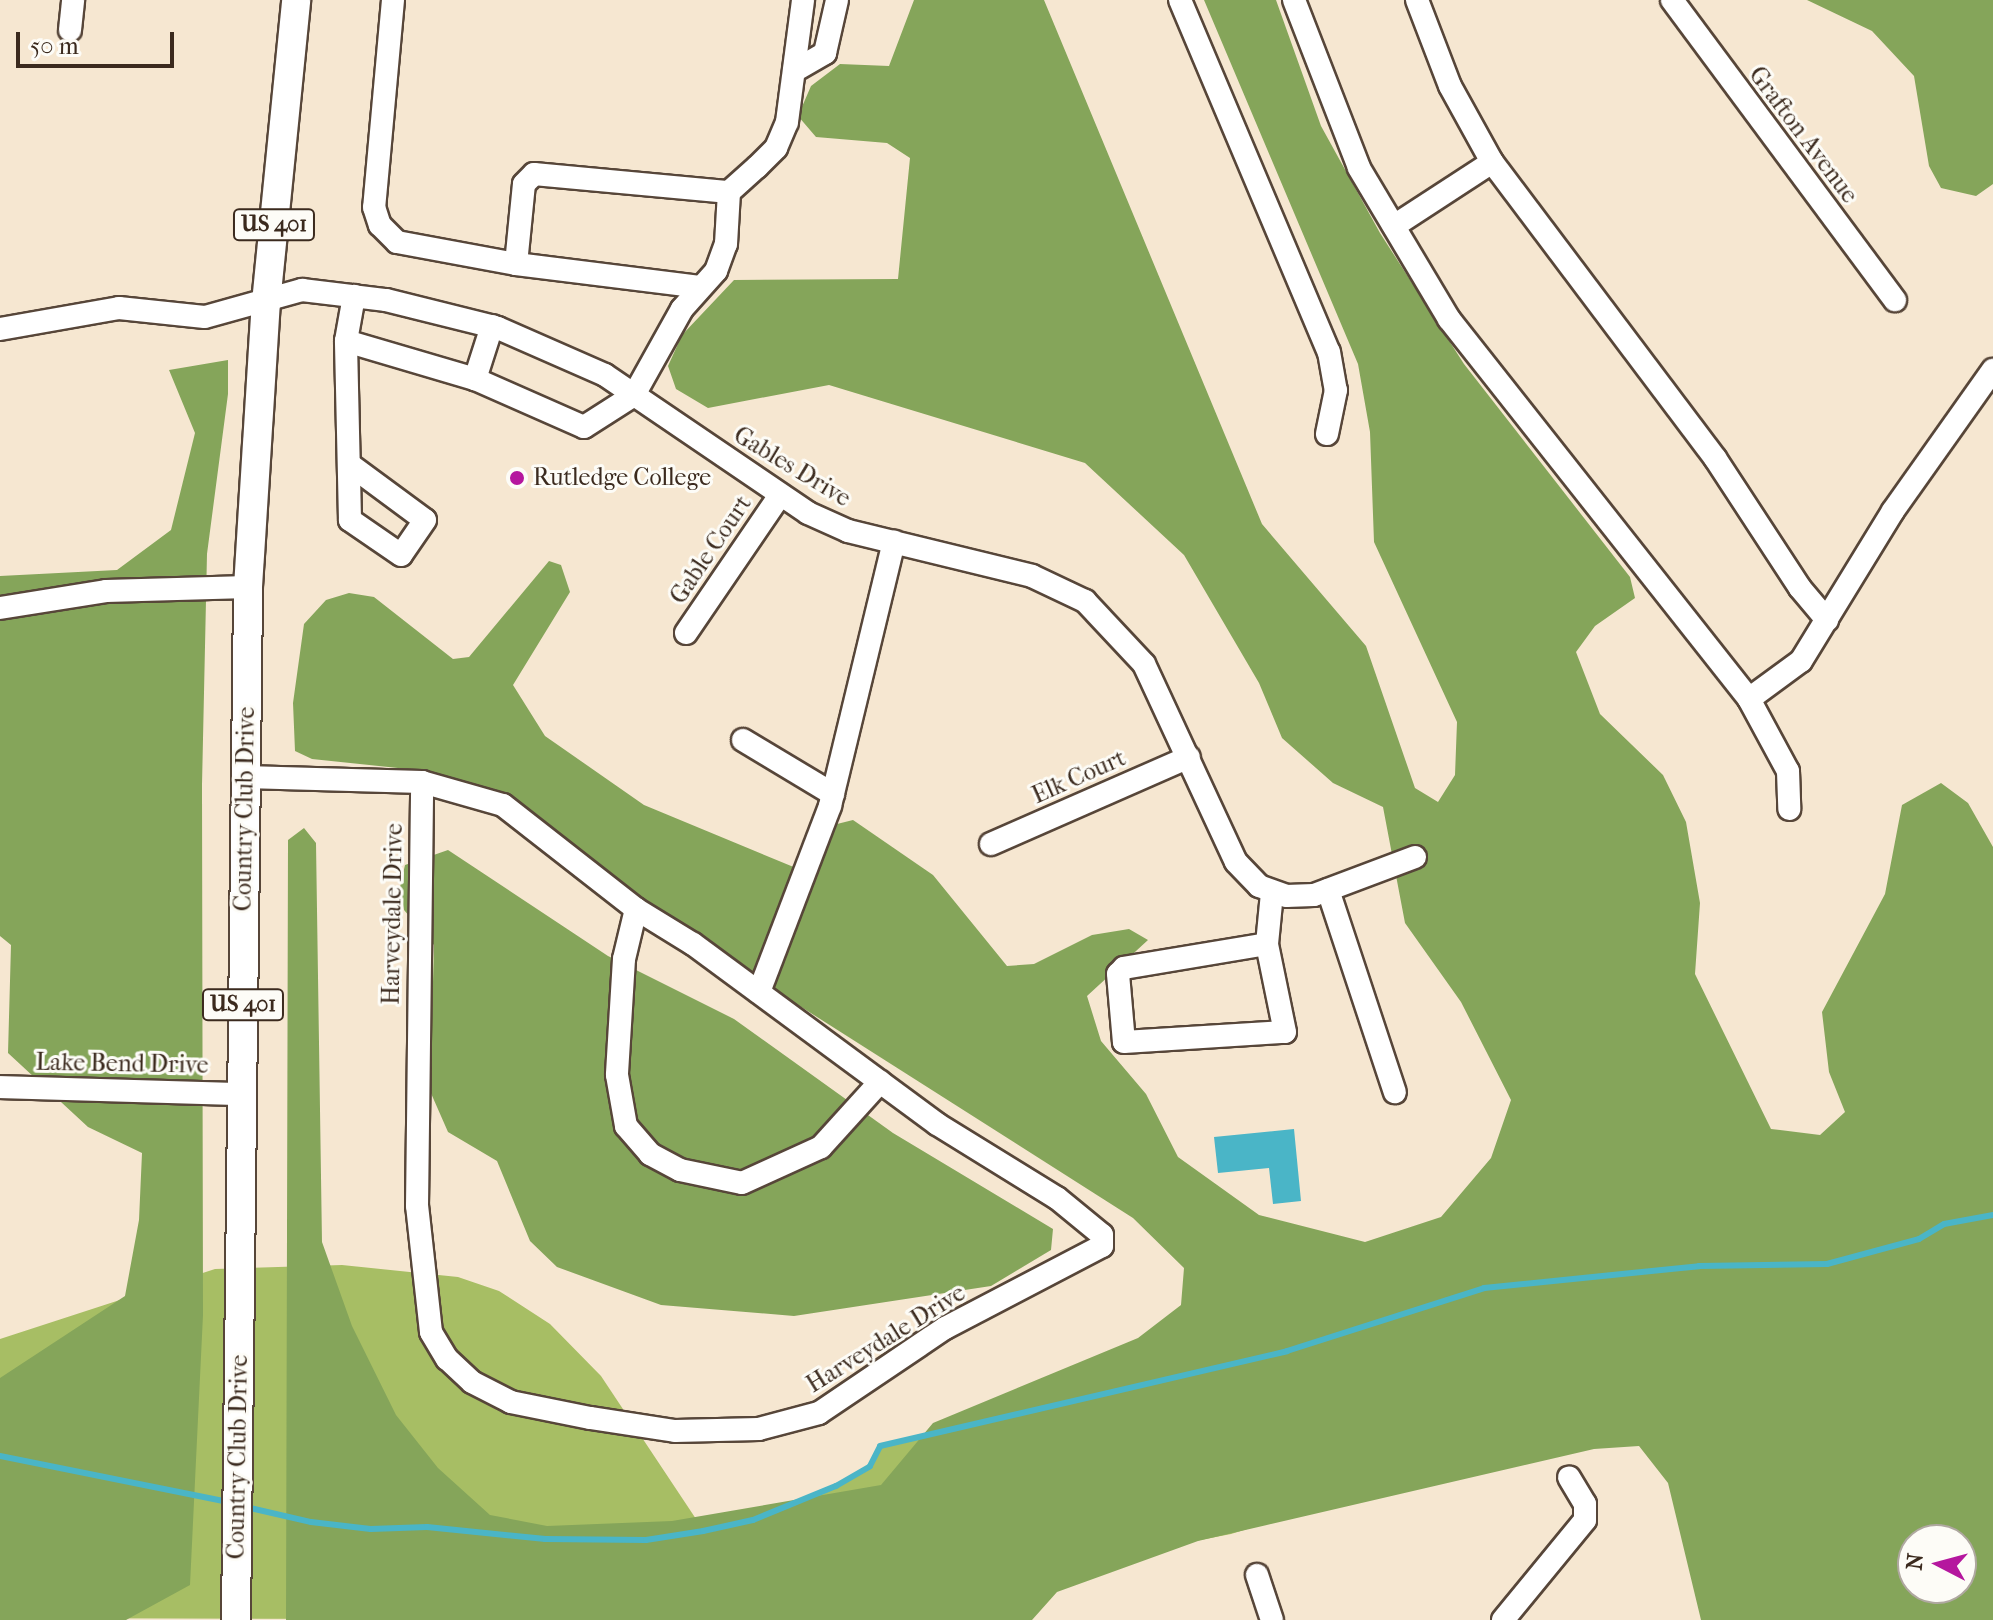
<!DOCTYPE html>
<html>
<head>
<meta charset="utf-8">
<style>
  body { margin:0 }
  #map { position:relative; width:1993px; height:1620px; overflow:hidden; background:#f6e7d1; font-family:"IM FELL French Canon",serif }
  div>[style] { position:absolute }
  .green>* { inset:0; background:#a7be64 }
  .forest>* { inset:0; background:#85a55a }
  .water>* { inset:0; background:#4ab5c7 }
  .stream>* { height:6px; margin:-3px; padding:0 3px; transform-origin:3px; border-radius:3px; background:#4ab5c7 }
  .roads { filter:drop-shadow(2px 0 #574639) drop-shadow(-2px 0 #574639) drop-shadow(0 2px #574639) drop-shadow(0 -2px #574639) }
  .minor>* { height:22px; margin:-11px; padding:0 11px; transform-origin:11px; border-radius:11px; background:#fff }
  .major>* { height:28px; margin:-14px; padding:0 14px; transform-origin:14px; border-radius:14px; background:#fff }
  .dots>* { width:22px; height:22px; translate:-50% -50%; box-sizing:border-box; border:4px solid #fdfcf7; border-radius:50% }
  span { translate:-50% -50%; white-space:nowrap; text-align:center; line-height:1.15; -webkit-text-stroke:6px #fdfcf7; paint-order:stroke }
  .shield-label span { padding:2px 6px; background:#fdfcf7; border:2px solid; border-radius:6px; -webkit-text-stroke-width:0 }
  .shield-label { font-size:22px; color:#3b2a1e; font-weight:700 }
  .street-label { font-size:24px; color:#3b2a1e }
  .poi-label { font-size:24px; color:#3b2a1e }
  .left { translate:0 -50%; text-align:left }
  .north { position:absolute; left:1897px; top:1524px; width:80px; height:80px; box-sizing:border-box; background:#fdfcf7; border:2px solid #afa8a0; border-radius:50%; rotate:276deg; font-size:22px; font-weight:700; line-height:32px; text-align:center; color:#3b2a1e }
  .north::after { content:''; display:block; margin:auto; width:28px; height:36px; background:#b5179e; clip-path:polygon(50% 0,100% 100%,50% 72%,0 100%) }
  .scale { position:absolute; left:16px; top:32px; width:158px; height:36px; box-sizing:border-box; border:4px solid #3b2a1e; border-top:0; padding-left:10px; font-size:24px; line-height:28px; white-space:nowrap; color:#3b2a1e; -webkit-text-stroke:6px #fdfcf7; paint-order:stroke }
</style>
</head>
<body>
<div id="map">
  <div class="green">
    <div style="clip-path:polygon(342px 1265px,458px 1277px,499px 1291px,550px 1324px,601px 1376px,704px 1531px,753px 1520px,836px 1486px,870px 1466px,880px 1446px,1287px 1351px,1430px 1473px,1231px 1534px,793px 1620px,0 1618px,0 1339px,215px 1269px)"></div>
  </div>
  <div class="forest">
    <div style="clip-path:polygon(evenodd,914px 0,1044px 0,1262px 524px,1366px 646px,1415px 788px,1438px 802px,1455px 775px,1457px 722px,1374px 542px,1370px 432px,1358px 364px,1204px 0,1276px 0,1321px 126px,1380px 233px,1464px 364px,1630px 577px,1635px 598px,1595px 626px,1576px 652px,1600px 714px,1663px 775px,1686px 822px,1700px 903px,1695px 974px,1771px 1129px,1820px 1135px,1845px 1112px,1829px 1072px,1822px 1012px,1885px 894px,1902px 805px,1941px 783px,1968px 803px,1993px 847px,1993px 1620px,1701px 1620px,1668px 1483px,1639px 1446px,1594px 1449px,1198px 1541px,1057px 1592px,1032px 1620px,286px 1620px,288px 840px,304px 828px,316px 843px,322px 1242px,352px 1326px,396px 1415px,438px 1468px,490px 1515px,547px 1526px,672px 1521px,881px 1485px,933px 1423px,1138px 1338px,1181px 1305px,1184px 1268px,1133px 1218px,773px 989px,837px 824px,853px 820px,933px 875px,1007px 966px,1034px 964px,1092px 935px,1129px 929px,1148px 940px,1087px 996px,1101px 1041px,1146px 1094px,1178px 1157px,1259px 1215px,1365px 1242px,1441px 1217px,1491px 1158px,1511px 1100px,1461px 1002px,1405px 923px,1383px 807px,1333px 783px,1282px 738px,1259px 683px,1184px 555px,1085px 463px,829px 385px,708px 408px,676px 389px,668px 366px,682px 335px,734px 280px,898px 279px,910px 158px,887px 143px,816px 137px,798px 116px,811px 86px,840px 64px,889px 66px,914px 0,1913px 1540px,1961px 1540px,1961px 1588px,1913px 1588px,1913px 1540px)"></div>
    <div style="clip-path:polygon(1807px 0,1993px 0,1993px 184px,1976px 196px,1941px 188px,1929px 166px,1914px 76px,1872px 31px)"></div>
    <div style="clip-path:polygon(228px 360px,228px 394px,207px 554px,202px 785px,203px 1315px,190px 1585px,126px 1620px,0 1620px,0 1378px,125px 1296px,139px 1220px,142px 1153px,88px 1127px,8px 1053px,11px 945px,0 936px,0 576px,117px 570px,171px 530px,195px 433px,169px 370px)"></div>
    <div style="clip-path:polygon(549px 561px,561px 565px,570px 592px,513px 685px,545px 736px,644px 805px,796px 868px,753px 978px,672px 916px,636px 900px,506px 794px,417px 770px,312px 759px,295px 751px,293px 703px,304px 624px,326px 600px,349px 593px,374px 597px,453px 659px,469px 657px)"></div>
    <div style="clip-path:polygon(448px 850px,608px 956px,734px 1019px,893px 1133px,1053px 1229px,1051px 1250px,991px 1286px,794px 1316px,661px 1305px,557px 1267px,530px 1241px,497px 1161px,448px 1132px,430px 1091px,434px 945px,404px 910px,400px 887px,405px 865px)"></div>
  </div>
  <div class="water">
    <div style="clip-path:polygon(1294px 1129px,1301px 1201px,1273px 1204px,1269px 1168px,1218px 1173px,1214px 1137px)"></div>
  </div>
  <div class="stream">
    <div style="left:0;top:1456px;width:233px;rotate:11.4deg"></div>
    <div style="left:246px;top:1507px;width:67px;rotate:13deg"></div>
    <div style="left:311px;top:1522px;width:60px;rotate:6.7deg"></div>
    <div style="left:371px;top:1529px;width:56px;rotate:-2deg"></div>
    <div style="left:427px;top:1527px;width:119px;rotate:5.8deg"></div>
    <div style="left:545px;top:1539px;width:101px;rotate:0.6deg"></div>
    <div style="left:646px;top:1540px;width:58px;rotate:-9deg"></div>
    <div style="left:703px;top:1531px;width:51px;rotate:-12.4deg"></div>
    <div style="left:753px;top:1520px;width:90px;rotate:-22.3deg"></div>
    <div style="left:836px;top:1486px;width:39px;rotate:-30deg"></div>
    <div style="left:870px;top:1466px;width:22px;rotate:-63deg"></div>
    <div style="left:880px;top:1446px;width:418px;rotate:-13.1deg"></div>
    <div style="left:1287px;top:1351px;width:207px;rotate:-17.7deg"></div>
    <div style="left:1484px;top:1288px;width:216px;rotate:-5.8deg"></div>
    <div style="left:1699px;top:1266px;width:128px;rotate:-0.9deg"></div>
    <div style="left:1827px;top:1264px;width:95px;rotate:-15.2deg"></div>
    <div style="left:1919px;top:1239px;width:29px;rotate:-31deg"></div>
    <div style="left:1944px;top:1224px;width:50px;rotate:-10.4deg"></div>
  </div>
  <div class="roads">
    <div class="minor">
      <div style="left:393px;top:0;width:208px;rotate:95.2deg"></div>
      <div style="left:374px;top:207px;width:19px;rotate:72deg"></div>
      <div style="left:380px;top:225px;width:24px;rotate:45deg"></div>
      <div style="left:397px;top:242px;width:121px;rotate:10.5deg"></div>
      <div style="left:516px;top:264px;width:185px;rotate:7.1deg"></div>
      <div style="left:1180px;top:0;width:382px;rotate:67.1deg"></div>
      <div style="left:1329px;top:352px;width:39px;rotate:80deg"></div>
      <div style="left:1336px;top:390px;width:45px;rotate:101.6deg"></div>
      <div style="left:1294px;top:0;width:180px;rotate:68.8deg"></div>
      <div style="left:1359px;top:168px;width:176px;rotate:59.2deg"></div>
      <div style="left:1449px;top:319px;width:484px;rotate:51.7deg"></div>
      <div style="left:1749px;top:699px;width:82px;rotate:61.6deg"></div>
      <div style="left:1788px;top:771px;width:38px;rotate:88deg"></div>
      <div style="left:1417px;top:0;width:92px;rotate:69deg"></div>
      <div style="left:1450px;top:86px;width:87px;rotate:61.1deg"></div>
      <div style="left:1492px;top:162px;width:371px;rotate:53deg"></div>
      <div style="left:1715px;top:458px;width:155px;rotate:56.8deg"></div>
      <div style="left:1800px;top:588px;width:42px;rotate:49.8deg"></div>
      <div style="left:1672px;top:0;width:374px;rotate:53.4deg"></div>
      <div style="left:70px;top:30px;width:30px;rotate:-84deg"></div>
      <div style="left:794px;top:71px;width:36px;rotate:-30deg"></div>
      <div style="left:825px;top:53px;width:54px;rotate:-77.2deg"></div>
      <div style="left:1394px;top:226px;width:117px;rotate:-33.1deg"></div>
      <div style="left:516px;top:264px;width:80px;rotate:-84.3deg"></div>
      <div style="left:524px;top:184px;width:14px;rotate:-45deg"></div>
      <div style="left:534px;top:174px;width:196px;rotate:5.3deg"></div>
      <div style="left:729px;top:192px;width:38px;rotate:-42deg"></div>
      <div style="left:757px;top:167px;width:27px;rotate:-45deg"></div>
      <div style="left:776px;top:148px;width:28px;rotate:-67deg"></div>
      <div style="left:787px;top:122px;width:123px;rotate:-82.5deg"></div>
      <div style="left:492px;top:326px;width:56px;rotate:107.8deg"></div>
      <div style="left:475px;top:379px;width:119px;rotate:23.8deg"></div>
      <div style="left:584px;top:427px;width:59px;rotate:-32.6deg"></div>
      <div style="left:634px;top:395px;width:98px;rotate:-60.8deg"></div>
      <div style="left:682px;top:309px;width:51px;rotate:-48.2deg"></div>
      <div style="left:716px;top:271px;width:29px;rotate:-70deg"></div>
      <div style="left:726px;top:244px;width:52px;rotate:-86.7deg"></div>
      <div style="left:0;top:329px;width:121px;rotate:-10deg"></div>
      <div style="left:119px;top:308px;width:86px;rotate:6deg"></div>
      <div style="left:205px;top:317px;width:101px;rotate:-15.6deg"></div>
      <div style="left:302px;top:290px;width:85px;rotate:6.8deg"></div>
      <div style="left:386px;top:300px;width:115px;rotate:14deg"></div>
      <div style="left:498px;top:328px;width:117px;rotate:23.7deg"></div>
      <div style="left:605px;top:375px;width:245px;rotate:34.2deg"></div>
      <div style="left:808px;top:513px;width:44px;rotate:24.2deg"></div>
      <div style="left:848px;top:531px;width:189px;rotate:13.7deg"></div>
      <div style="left:1032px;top:576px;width:59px;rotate:25.3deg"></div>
      <div style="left:1085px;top:601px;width:86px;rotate:46.9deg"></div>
      <div style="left:1144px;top:664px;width:218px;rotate:65.1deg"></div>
      <div style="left:1236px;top:862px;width:33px;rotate:46deg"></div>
      <div style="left:1259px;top:886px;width:29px;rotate:20deg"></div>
      <div style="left:1286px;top:896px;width:28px;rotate:-2deg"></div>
      <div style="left:1314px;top:895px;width:108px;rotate:-20.6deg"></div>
      <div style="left:346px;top:341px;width:134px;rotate:16.4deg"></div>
      <div style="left:349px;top:464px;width:94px;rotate:36.4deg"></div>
      <div style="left:425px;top:520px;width:42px;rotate:124.4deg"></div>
      <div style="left:401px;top:555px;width:62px;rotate:-145.5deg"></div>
      <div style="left:350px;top:520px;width:179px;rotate:-91.3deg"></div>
      <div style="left:346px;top:341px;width:46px;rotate:-79.9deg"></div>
      <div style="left:0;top:608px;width:107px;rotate:-9.1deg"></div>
      <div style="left:106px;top:591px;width:142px;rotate:-1.6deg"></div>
      <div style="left:686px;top:633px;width:167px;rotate:-55.7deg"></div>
      <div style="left:1749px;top:699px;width:64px;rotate:-36.2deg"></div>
      <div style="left:1801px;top:661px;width:176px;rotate:-58.5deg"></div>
      <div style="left:1893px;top:511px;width:173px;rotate:-54.7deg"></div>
      <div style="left:743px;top:740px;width:105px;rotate:31deg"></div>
      <div style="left:245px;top:777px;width:177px;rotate:1.6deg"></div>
      <div style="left:422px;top:782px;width:84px;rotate:15.9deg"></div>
      <div style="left:503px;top:805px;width:169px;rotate:38deg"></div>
      <div style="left:636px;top:909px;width:67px;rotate:31.6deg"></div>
      <div style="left:693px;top:944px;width:303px;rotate:36.4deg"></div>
      <div style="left:937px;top:1124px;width:141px;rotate:31.7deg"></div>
      <div style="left:1057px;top:1198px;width:58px;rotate:39.4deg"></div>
      <div style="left:1102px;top:1235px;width:11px;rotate:90deg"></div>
      <div style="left:1102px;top:1246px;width:177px;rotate:152.4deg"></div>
      <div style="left:945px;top:1328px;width:152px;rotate:146deg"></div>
      <div style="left:819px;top:1413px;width:62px;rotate:165.1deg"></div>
      <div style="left:759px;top:1429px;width:84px;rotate:178.6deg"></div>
      <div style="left:675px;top:1431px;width:86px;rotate:-171.3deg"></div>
      <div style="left:590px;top:1418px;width:81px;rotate:-168.6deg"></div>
      <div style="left:511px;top:1402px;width:44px;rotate:-152.9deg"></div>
      <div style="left:472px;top:1382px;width:34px;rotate:-137deg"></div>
      <div style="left:447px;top:1359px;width:31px;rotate:-121deg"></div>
      <div style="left:431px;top:1332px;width:127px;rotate:-96.3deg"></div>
      <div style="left:417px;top:1206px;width:424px;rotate:-89.3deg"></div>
      <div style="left:991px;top:844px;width:216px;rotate:-23.7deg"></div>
      <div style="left:1328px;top:890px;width:213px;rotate:71.7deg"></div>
      <div style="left:636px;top:909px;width:51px;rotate:103.5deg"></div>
      <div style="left:624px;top:959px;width:116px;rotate:93.5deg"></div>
      <div style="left:617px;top:1075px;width:52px;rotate:80deg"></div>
      <div style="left:626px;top:1126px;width:37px;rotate:49deg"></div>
      <div style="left:650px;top:1154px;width:34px;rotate:28deg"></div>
      <div style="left:680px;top:1170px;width:63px;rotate:11.8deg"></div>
      <div style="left:742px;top:1183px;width:87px;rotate:-24.5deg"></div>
      <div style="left:821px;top:1147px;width:88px;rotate:-47.8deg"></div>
      <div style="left:1267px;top:944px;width:145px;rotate:170.5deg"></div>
      <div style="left:1124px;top:968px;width:8px;rotate:135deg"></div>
      <div style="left:1118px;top:974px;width:68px;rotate:85deg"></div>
      <div style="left:1124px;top:1042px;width:161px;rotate:-3.6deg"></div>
      <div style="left:1285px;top:1032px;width:90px;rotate:-101.6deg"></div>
      <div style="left:1267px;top:944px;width:51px;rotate:-84.4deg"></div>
      <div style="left:759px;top:992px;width:199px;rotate:-69.1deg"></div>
      <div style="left:830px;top:806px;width:272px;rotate:-76.4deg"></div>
      <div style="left:0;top:1087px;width:242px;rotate:1.7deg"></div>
      <div style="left:1257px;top:1575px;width:47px;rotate:71.6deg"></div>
      <div style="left:1503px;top:1620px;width:129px;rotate:-50.6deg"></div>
      <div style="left:1585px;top:1520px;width:16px;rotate:-90deg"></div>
      <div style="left:1585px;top:1504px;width:31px;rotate:-121deg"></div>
    </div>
    <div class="major">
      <div style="left:236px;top:1620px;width:1033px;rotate:-89.33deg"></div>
      <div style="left:248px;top:587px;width:285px;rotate:-86.4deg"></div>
      <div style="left:266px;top:303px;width:304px;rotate:-84.3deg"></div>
    </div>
  </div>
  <div class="dots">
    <div style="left:517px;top:478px;background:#b5179e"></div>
  </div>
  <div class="shield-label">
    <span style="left:274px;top:225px">US 401</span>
    <span style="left:243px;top:1005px">US 401</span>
  </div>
  <div class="street-label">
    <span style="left:1803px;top:135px;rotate:53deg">Grafton Avenue</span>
    <span style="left:792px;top:467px;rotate:31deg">Gables Drive</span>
    <span style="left:711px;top:550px;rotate:-56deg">Gable Court</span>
    <span style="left:1079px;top:777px;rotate:-24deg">Elk Court</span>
    <span style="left:245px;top:809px;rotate:-89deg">Country Club Drive</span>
    <span style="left:393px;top:914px;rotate:-89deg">Harveydale Drive</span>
    <span style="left:122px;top:1064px;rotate:1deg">Lake Bend Drive</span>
    <span style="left:886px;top:1339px;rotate:-32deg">Harveydale Drive</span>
    <span style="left:238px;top:1457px;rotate:-89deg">Country Club Drive</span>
  </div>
  <div class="poi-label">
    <span class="left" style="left:533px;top:478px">Rutledge College</span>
  </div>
  <div class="north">N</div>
  <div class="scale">50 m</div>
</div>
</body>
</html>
